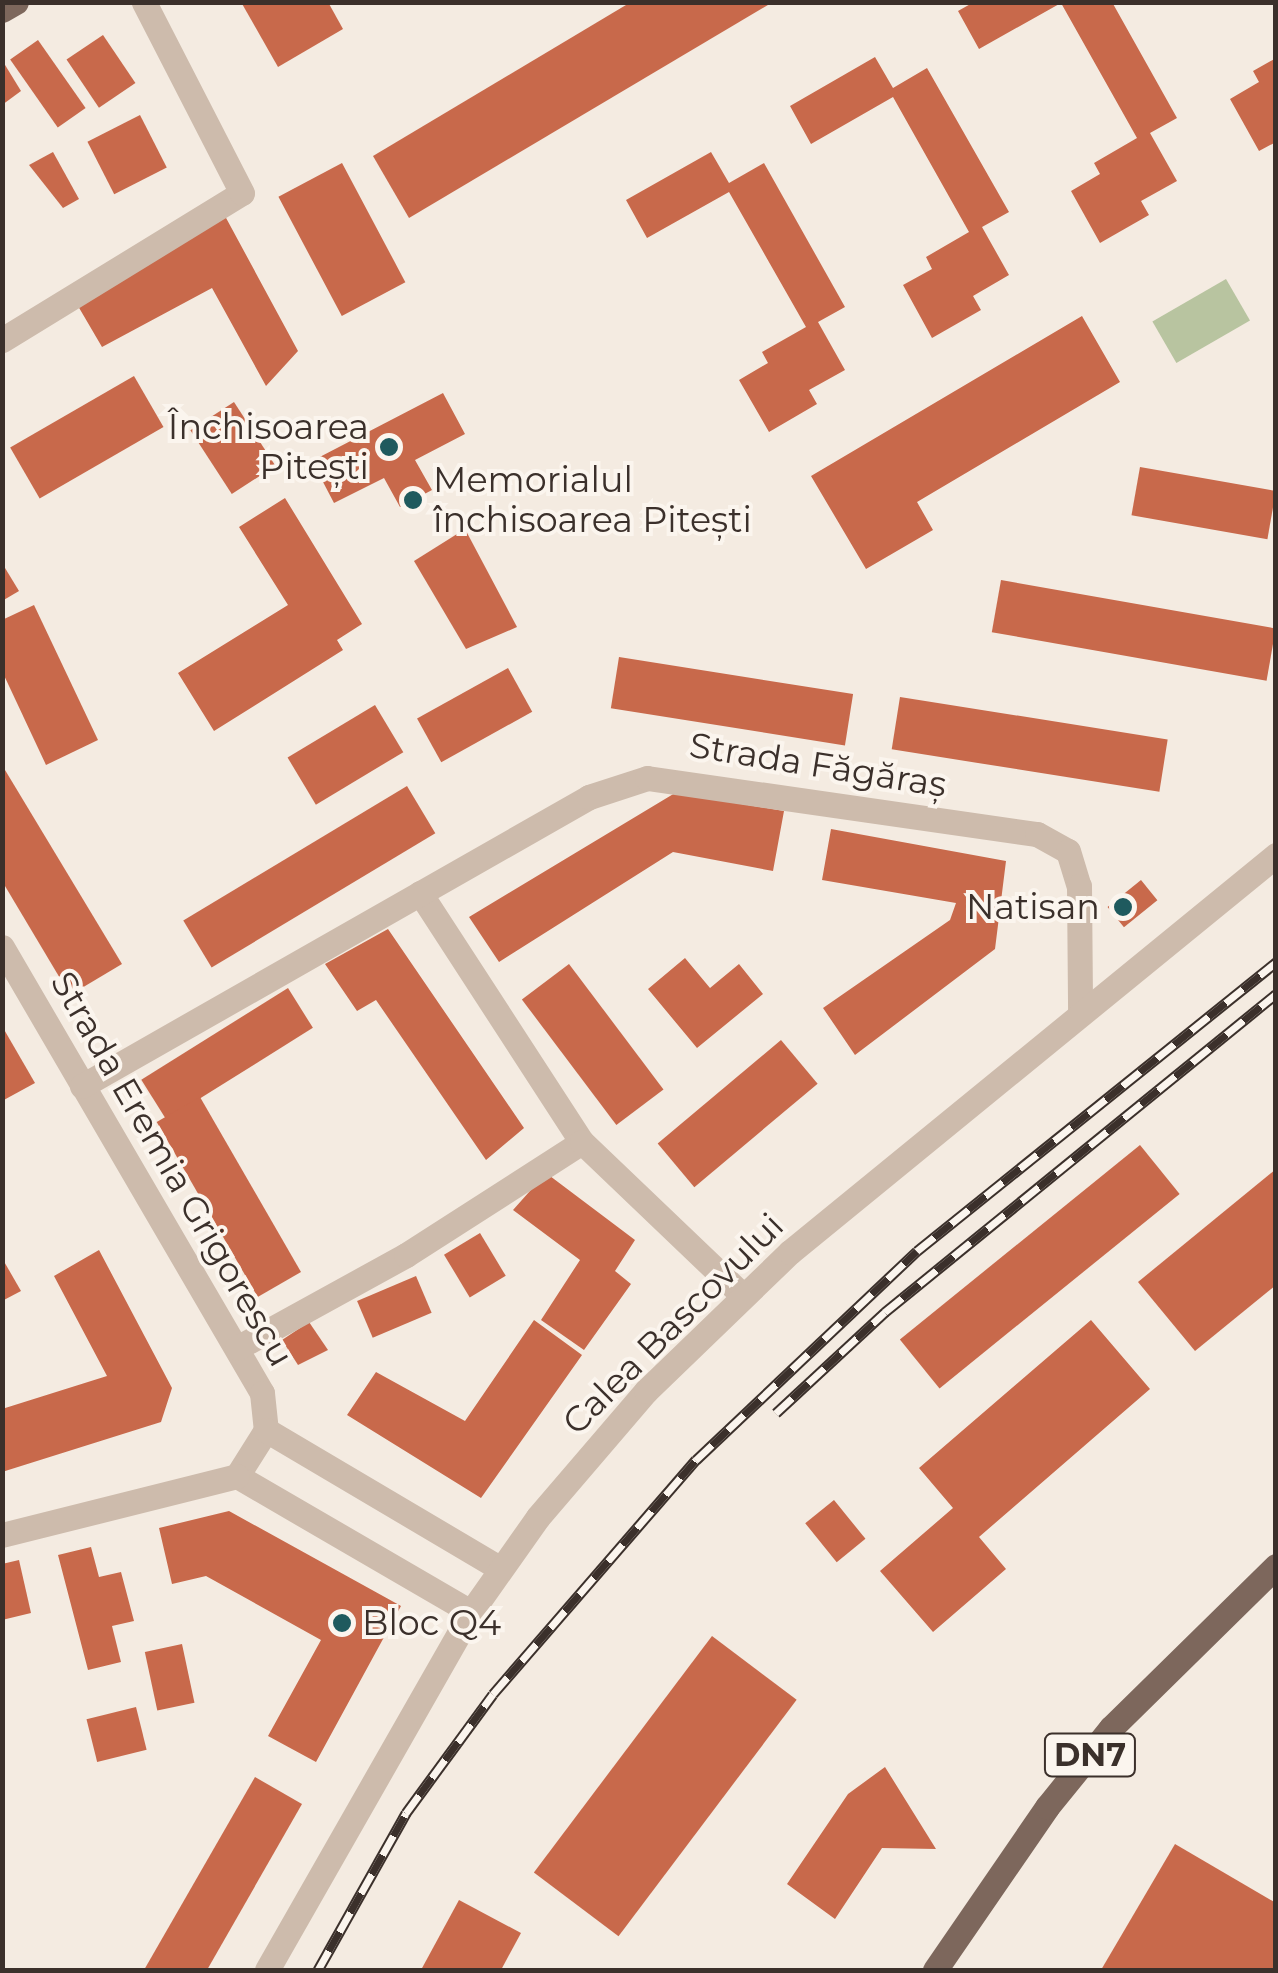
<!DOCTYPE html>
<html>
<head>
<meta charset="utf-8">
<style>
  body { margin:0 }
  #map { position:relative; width:1278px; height:1973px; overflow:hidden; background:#f4ebe1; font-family:Montserrat,sans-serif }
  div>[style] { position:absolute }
  .green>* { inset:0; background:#b8c4a0; transform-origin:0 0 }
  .building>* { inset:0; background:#c8694b; transform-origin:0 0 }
  .minor>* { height:25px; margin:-12.5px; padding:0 12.5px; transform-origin:12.5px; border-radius:12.5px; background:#cdbbac }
  .major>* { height:25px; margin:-12.5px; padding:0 12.5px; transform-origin:12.5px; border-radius:12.5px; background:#7d675c }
  .rail>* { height:11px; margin-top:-5.5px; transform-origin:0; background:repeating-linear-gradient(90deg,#fbf5ee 0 22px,#3b302b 0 44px); box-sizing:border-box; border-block:2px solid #3b302b }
  .dots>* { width:28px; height:28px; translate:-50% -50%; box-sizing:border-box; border:5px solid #fbf5ee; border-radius:50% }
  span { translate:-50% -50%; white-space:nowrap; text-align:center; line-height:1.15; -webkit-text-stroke:8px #fbf5ee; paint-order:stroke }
  .shield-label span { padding:2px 8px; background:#fbf5ee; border:2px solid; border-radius:8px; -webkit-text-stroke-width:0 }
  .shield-label { font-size:32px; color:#3b302b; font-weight:700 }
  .poi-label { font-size:35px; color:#3b302b }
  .right { translate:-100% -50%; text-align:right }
  .left { translate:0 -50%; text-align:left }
  .street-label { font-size:35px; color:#3b302b }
  .frame { position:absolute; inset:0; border:5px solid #3b302b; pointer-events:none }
</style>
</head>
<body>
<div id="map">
  <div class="green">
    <div style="left:1226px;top:279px;width:48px;height:85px;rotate:60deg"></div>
  </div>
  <div class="building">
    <div style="clip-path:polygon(241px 2px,328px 2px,343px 29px,278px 67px)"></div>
    <div style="clip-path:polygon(631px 2px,773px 2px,409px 218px,373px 156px)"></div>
    <div style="clip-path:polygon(974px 2px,1112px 2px,1177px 118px,1150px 133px,1177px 181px,1141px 201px,1149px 215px,1100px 243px,1071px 191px,1100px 174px,1094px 163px,1137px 138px,1061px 3px,979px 49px,958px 11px)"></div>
    <div style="left:103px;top:35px;width:58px;height:44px;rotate:56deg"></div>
    <div style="left:38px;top:40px;width:83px;height:34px;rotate:55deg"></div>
    <div style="clip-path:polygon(875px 57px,893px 88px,927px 68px,1009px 212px,982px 227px,1009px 275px,973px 296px,981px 310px,932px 338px,903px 285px,932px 269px,926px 257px,969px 232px,893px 97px,811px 144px,790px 106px)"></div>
    <div style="clip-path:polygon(1276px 58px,1276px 142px,1259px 151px,1230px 99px,1259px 82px,1253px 71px)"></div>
    <div style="clip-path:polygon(2px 60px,21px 91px,2px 105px)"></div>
    <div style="left:140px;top:115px;width:59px;height:59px;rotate:63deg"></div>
    <div style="clip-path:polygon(53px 152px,79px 199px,63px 208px,29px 165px)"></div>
    <div style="clip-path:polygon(711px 152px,729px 183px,764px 163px,845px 307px,818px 322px,845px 370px,809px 390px,817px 404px,769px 432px,739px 380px,768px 363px,762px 352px,806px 327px,729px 192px,647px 238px,626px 200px)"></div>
    <div style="left:342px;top:163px;width:135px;height:72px;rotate:62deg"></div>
    <div style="clip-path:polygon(225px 216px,298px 351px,266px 386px,212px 288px,102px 347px,78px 306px)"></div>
    <div style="clip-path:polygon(1082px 316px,1120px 382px,917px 502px,933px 530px,866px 569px,811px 476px)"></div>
    <div style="left:134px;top:376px;width:59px;height:143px;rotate:60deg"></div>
    <div style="clip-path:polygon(443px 393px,465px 434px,415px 460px,432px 490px,400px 507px,384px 478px,334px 503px,312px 461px)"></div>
    <div style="left:234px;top:402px;width:76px;height:52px;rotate:57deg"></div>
    <div style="left:1140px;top:467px;width:138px;height:49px;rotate:10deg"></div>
    <div style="clip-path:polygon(285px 498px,362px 624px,337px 640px,343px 650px,214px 731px,178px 673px,288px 605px,239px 527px)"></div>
    <div style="clip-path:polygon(465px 529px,517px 627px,466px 649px,414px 561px)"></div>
    <div style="clip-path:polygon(2px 563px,19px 591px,2px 601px)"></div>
    <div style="left:1001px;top:580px;width:279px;height:53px;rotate:10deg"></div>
    <div style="clip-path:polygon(34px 605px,98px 740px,46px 765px,2px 671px,2px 620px)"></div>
    <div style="left:619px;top:657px;width:237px;height:52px;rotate:9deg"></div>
    <div style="left:508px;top:668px;width:50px;height:104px;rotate:61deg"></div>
    <div style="left:900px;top:697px;width:271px;height:53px;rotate:9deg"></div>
    <div style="left:375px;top:705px;width:55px;height:102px;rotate:59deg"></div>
    <div style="clip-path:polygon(2px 765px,122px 964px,70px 995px,2px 881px)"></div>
    <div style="left:407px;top:786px;width:55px;height:261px;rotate:59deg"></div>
    <div style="clip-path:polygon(675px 793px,784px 811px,773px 871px,673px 852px,499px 962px,469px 917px)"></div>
    <div style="clip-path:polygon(831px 829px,1006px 861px,995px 949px,855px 1055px,823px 1008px,950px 920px,956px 903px,822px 880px)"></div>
    <div style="left:1141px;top:880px;width:26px;height:43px;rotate:51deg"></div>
    <div style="clip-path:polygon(388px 929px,524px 1128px,486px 1160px,376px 1000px,357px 1011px,325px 964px)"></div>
    <div style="clip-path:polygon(685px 958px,710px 988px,739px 964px,763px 994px,697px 1048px,648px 989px)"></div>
    <div style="left:569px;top:964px;width:157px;height:59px;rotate:53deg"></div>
    <div style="left:288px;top:988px;width:47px;height:173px;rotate:58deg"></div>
    <div style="clip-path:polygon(2px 1026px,35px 1083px,2px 1101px)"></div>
    <div style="left:781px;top:1040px;width:57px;height:161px;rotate:50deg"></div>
    <div style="left:200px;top:1097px;width:202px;height:50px;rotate:60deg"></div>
    <div style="left:1140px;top:1145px;width:63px;height:309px;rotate:51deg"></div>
    <div style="clip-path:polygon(1276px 1169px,1276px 1285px,1195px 1351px,1138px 1282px)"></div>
    <div style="clip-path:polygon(546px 1173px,635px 1240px,615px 1271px,631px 1284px,584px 1350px,541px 1320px,580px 1260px,513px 1210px)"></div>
    <div style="left:480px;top:1233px;width:50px;height:42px;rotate:59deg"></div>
    <div style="clip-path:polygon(99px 1250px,172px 1388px,161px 1422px,2px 1472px,2px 1409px,107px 1376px,54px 1276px)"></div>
    <div style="clip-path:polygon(2px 1258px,21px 1291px,2px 1301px)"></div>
    <div style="left:416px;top:1276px;width:40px;height:64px;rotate:67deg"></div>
    <div style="clip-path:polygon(534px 1320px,582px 1355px,481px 1498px,347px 1415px,376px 1372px,465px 1421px)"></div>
    <div style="clip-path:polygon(1091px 1320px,1150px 1389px,979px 1537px,1006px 1569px,933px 1632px,880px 1571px,953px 1508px,919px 1468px)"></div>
    <div style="clip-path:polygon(309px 1322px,328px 1350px,298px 1365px,282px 1340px)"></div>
    <div style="left:834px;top:1500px;width:50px;height:37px;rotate:51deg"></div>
    <div style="clip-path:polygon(229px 1511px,401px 1606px,316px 1762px,268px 1736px,321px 1640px,206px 1576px,172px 1584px,159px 1528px)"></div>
    <div style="clip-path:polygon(91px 1547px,99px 1577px,121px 1572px,134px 1621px,112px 1626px,121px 1662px,88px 1670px,58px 1555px)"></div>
    <div style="clip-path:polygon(19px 1560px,31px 1613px,2px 1620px,2px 1564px)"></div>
    <div style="left:712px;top:1636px;width:106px;height:296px;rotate:37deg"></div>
    <div style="left:182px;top:1644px;width:60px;height:38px;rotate:78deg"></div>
    <div style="left:136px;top:1707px;width:44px;height:51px;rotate:76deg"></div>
    <div style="clip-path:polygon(885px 1767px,936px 1849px,882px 1848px,835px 1919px,787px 1884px,848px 1794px)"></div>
    <div style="clip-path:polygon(255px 1777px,302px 1804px,207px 1970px,144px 1970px)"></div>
    <div style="clip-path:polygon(1175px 1844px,1276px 1903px,1276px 1970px,1101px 1970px)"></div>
    <div style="clip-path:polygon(459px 1900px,521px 1933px,501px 1970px,421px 1970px)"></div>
  </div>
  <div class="minor">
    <div style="left:2px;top:340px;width:281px;rotate:-31.5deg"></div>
    <div style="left:242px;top:193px;width:215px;rotate:-117.2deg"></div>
    <div style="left:420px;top:893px;width:297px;rotate:57deg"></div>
    <div style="left:2px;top:947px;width:516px;rotate:59.76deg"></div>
    <div style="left:262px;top:1393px;width:37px;rotate:84deg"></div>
    <div style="left:266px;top:1430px;width:54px;rotate:122.2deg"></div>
    <div style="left:82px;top:1086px;width:584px;rotate:-29.68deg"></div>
    <div style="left:589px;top:797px;width:61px;rotate:-18.1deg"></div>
    <div style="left:647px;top:778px;width:394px;rotate:8.2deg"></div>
    <div style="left:1037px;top:834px;width:35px;rotate:29deg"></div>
    <div style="left:1068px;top:851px;width:37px;rotate:73deg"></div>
    <div style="left:1079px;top:886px;width:124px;rotate:89.5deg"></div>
    <div style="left:237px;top:1348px;width:193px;rotate:-28.8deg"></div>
    <div style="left:406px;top:1255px;width:209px;rotate:-32.7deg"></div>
    <div style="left:582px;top:1142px;width:223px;rotate:43.7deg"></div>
    <div style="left:266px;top:1430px;width:271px;rotate:30.6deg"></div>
    <div style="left:237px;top:1476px;width:271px;rotate:30.2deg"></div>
    <div style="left:2px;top:1535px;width:242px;rotate:-14.1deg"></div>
    <div style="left:267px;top:1970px;width:412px;rotate:-60.3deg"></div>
    <div style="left:471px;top:1612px;width:116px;rotate:-54.8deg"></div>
    <div style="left:538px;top:1517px;width:166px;rotate:-49.4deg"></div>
    <div style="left:646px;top:1391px;width:200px;rotate:-44deg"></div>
    <div style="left:790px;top:1252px;width:628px;rotate:-39.24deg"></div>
  </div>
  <div class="major">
    <div style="left:2px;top:10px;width:16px;rotate:-30deg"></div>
    <div style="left:935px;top:1970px;width:198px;rotate:-55.5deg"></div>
    <div style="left:1047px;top:1807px;width:102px;rotate:-51deg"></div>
    <div style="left:1111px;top:1728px;width:231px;rotate:-44.5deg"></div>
  </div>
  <div class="rail">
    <div style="left:776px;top:1413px;width:149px;rotate:-42.8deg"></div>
    <div style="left:885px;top:1312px;width:504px;rotate:-39.12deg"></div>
    <div style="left:318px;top:1970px;width:180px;rotate:-60.7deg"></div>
    <div style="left:406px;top:1813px;width:147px;rotate:-53.8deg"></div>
    <div style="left:493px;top:1694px;width:310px;rotate:-49.1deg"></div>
    <div style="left:696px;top:1460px;width:304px;rotate:-43.4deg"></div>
    <div style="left:917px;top:1251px;width:461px;rotate:-38.8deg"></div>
  </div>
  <div class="dots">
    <div style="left:389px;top:447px;background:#1f5a5e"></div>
    <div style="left:413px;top:500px;background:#1f5a5e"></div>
    <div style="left:1123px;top:907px;background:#1f5a5e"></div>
    <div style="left:342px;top:1623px;background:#1f5a5e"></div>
  </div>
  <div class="shield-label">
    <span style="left:1090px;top:1755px">DN7</span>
  </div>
  <div class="poi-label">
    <span class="right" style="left:369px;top:447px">Închisoarea<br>Pitești</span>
    <span class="left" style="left:433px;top:500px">Memorialul<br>închisoarea Pitești</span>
    <span class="right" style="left:1100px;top:907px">Natisan</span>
    <span class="left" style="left:362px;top:1623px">Bloc Q4</span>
  </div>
  <div class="street-label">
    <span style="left:818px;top:765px;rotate:9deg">Strada Făgăraș</span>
    <span style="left:172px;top:1169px;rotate:60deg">Strada Eremia Grigorescu</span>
    <span style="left:673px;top:1324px;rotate:-45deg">Calea Bascovului</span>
  </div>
  <div class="frame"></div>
</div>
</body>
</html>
